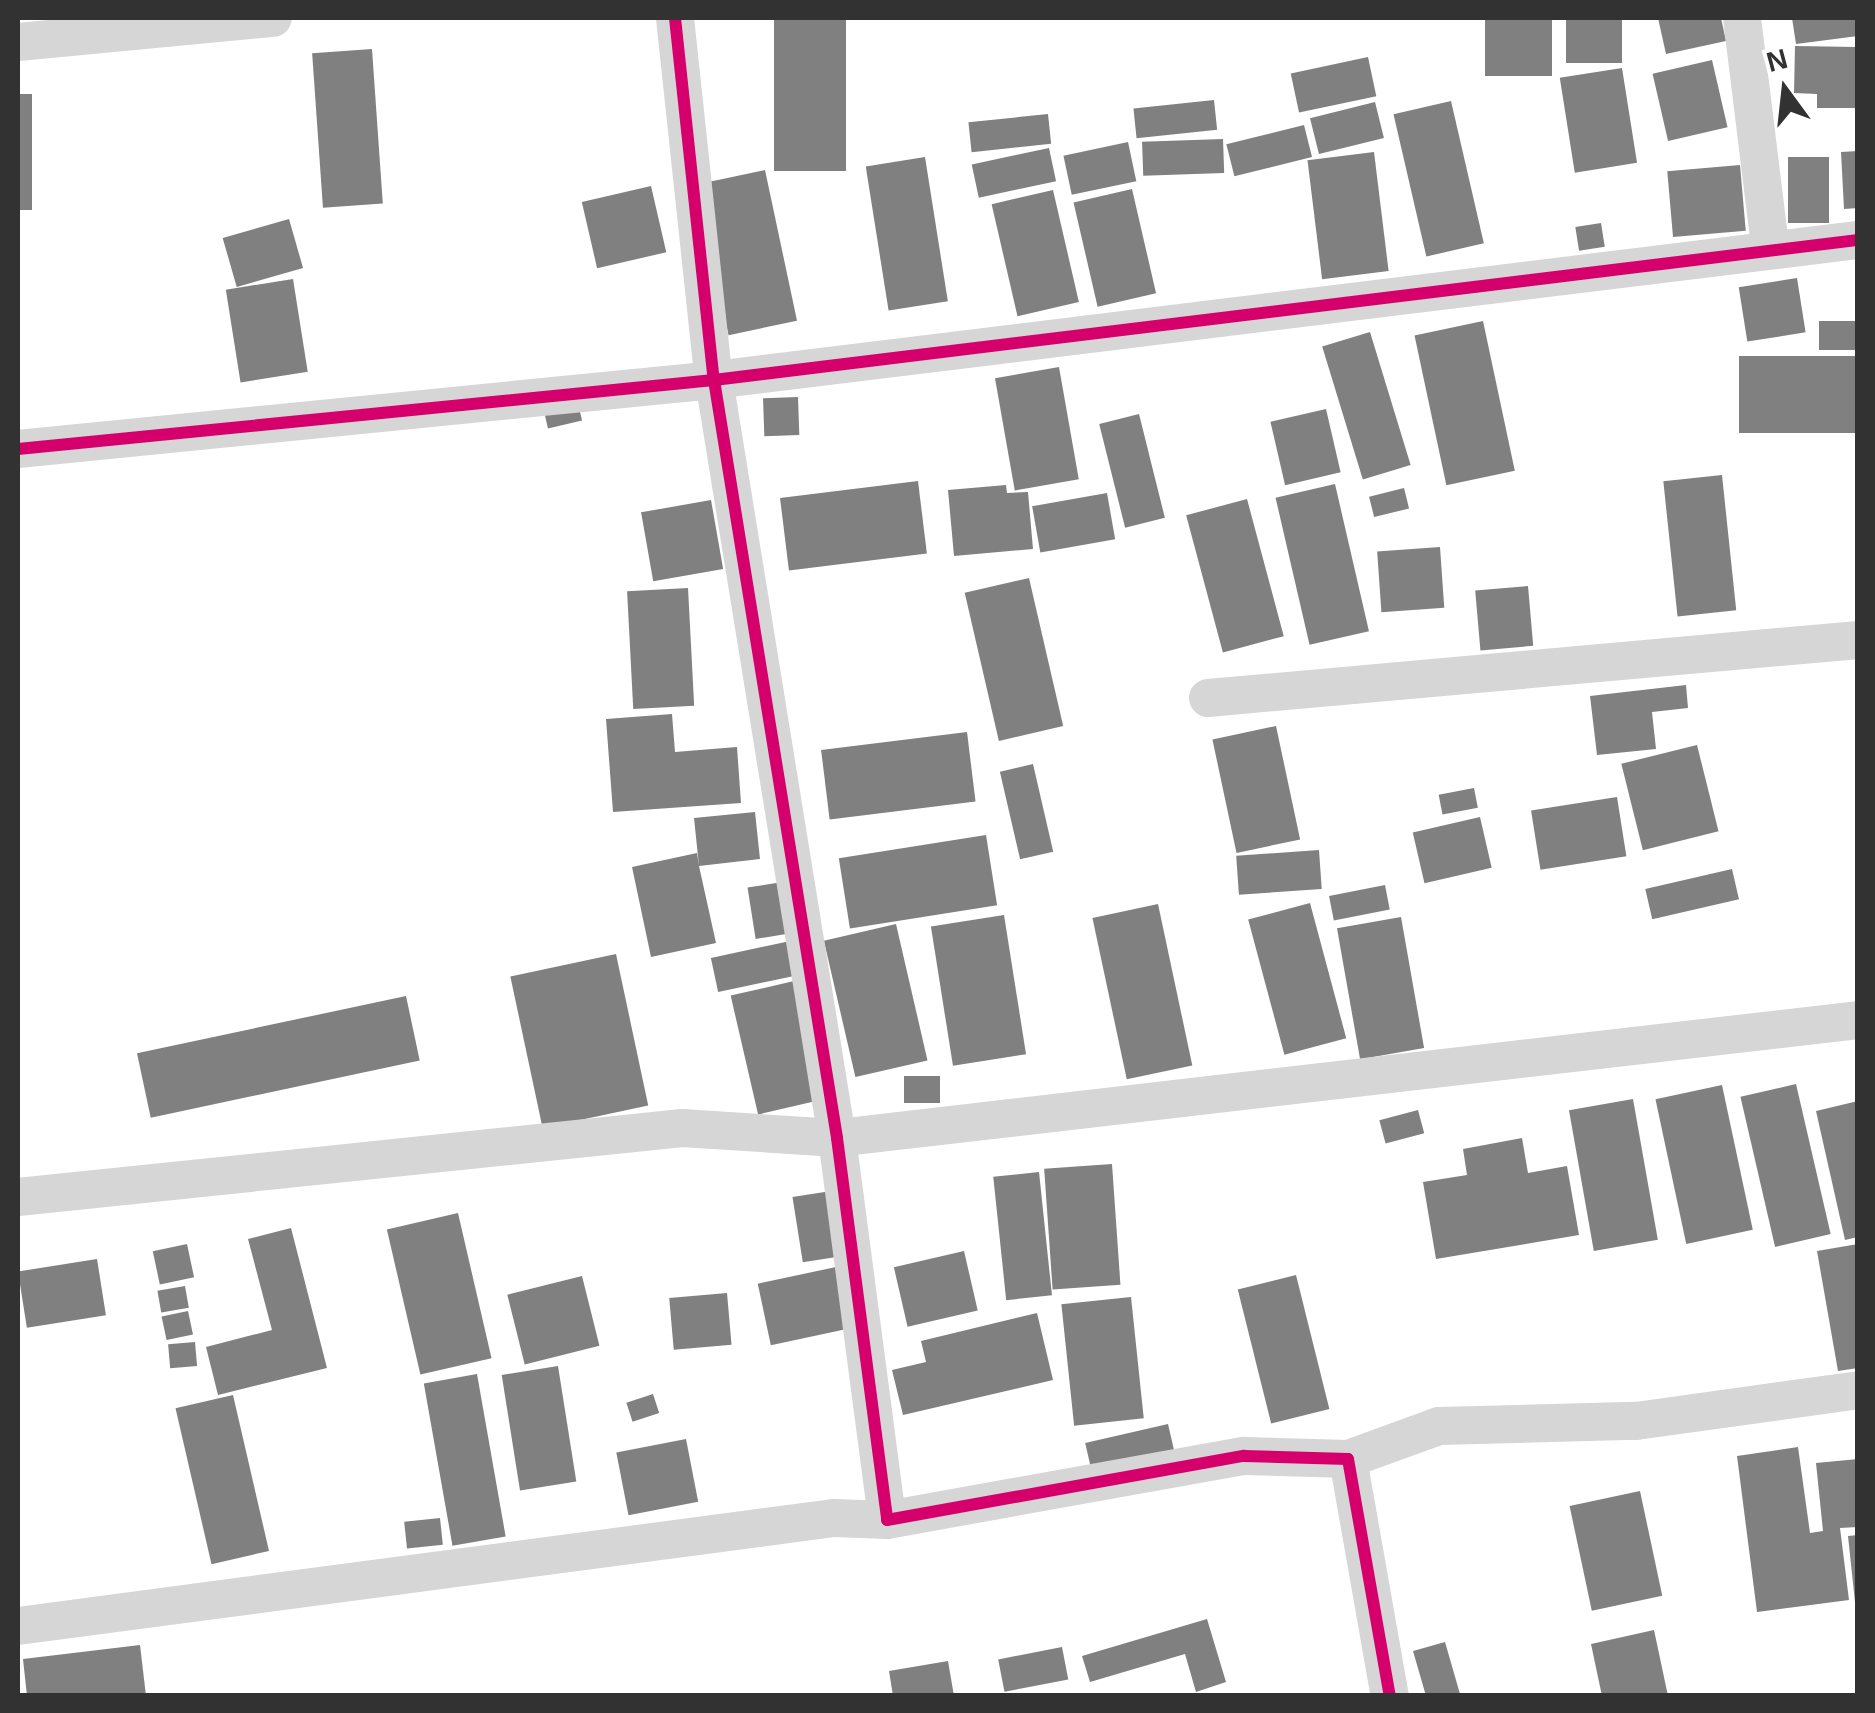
<!DOCTYPE html>
<html>
<head>
<meta charset="utf-8">
<style>
  body { margin:0 }
  #map { position:relative; width:1875px; height:1713px; overflow:hidden; background:#fff; font-family:Arial,sans-serif }
  div>[style] { position:absolute }
  .building>* { inset:0; background:#808080; transform-origin:0 0 }
  .minor>* { height:38px; margin:-19px; padding:0 19px; transform-origin:19px; border-radius:19px; background:#d6d6d6 }
  .cycleway>* { height:12px; margin:-6px; padding:0 6px; transform-origin:6px; border-radius:6px; background:#d6006c }
  span { translate:-50% -50%; white-space:nowrap; text-align:center; line-height:1.15; -webkit-text-stroke:10px #fff; paint-order:stroke }
  .frame { position:absolute; inset:0; border:20px solid #323232; pointer-events:none }
  .north { position:absolute; left:1735px; top:40px; width:100px; height:100px; -webkit-text-stroke:8px #fff; paint-order:stroke; rotate:345deg; font-size:28px; font-weight:700; line-height:40px; text-align:center; color:#323232 }
  .north::after { content:''; display:block; margin:auto; width:35px; height:45px; background:#323232; clip-path:polygon(50% 0,100% 100%,50% 72%,0 100%) }
</style>
</head>
<body>
<div id="map">
  <div class="building">
    <div style="left:774px;top:18px;width:72px;height:153px"></div>
    <div style="left:1485px;top:18px;width:67px;height:58px"></div>
    <div style="left:1566px;top:18px;width:56px;height:45px"></div>
    <div style="clip-path:polygon(1658px 18px,1721px 18px,1726px 41px,1666px 54px)"></div>
    <div style="clip-path:polygon(1792px 18px,1858px 18px,1858px 36px,1796px 44px)"></div>
    <div style="clip-path:polygon(1795px 46px,1858px 47px,1858px 108px,1817px 108px,1817px 94px,1794px 93px)"></div>
    <div style="left:372px;top:49px;width:155px;height:60px;rotate:86deg"></div>
    <div style="left:1368px;top:57px;width:40px;height:79px;rotate:78deg"></div>
    <div style="left:1712px;top:60px;width:69px;height:61px;rotate:77deg"></div>
    <div style="left:1622px;top:68px;width:96px;height:63px;rotate:81deg"></div>
    <div style="left:18px;top:94px;width:14px;height:116px"></div>
    <div style="left:1214px;top:100px;width:30px;height:81px;rotate:84deg"></div>
    <div style="left:1451px;top:101px;width:146px;height:59px;rotate:77deg"></div>
    <div style="left:1375px;top:102px;width:37px;height:67px;rotate:76deg"></div>
    <div style="left:1048px;top:114px;width:30px;height:80px;rotate:84deg"></div>
    <div style="left:1304px;top:125px;width:33px;height:80px;rotate:76deg"></div>
    <div style="left:1223px;top:139px;width:34px;height:81px;rotate:88deg"></div>
    <div style="left:1128px;top:142px;width:40px;height:66px;rotate:78deg"></div>
    <div style="left:1049px;top:148px;width:34px;height:79px;rotate:78deg"></div>
    <div style="clip-path:polygon(1858px 151px,1858px 208px,1844px 209px,1841px 152px)"></div>
    <div style="left:1374px;top:152px;width:120px;height:67px;rotate:83deg"></div>
    <div style="left:925px;top:157px;width:146px;height:60px;rotate:81deg"></div>
    <div style="left:1788px;top:157px;width:41px;height:66px"></div>
    <div style="left:1740px;top:165px;width:66px;height:73px;rotate:85deg"></div>
    <div style="left:765px;top:170px;width:154px;height:70px;rotate:78deg"></div>
    <div style="left:651px;top:186px;width:68px;height:71px;rotate:77deg"></div>
    <div style="left:1132px;top:189px;width:107px;height:60px;rotate:77deg"></div>
    <div style="left:1053px;top:190px;width:115px;height:63px;rotate:77deg"></div>
    <div style="left:289px;top:219px;width:51px;height:69px;rotate:74deg"></div>
    <div style="left:1601px;top:223px;width:24px;height:26px;rotate:81deg"></div>
    <div style="left:1797px;top:278px;width:55px;height:59px;rotate:81deg"></div>
    <div style="left:293px;top:279px;width:94px;height:68px;rotate:81deg"></div>
    <div style="left:1483px;top:321px;width:153px;height:70px;rotate:78deg"></div>
    <div style="left:1819px;top:321px;width:39px;height:29px"></div>
    <div style="left:1370px;top:332px;width:139px;height:50px;rotate:73deg"></div>
    <div style="left:1739px;top:356px;width:119px;height:77px"></div>
    <div style="left:1059px;top:367px;width:114px;height:65px;rotate:80deg"></div>
    <div style="left:798px;top:397px;width:38px;height:35px;rotate:88deg"></div>
    <div style="left:578px;top:403px;width:18px;height:35px;rotate:77deg"></div>
    <div style="left:1326px;top:409px;width:65px;height:57px;rotate:77deg"></div>
    <div style="left:1139px;top:414px;width:107px;height:41px;rotate:76deg"></div>
    <div style="left:1722px;top:475px;width:136px;height:59px;rotate:84deg"></div>
    <div style="left:918px;top:481px;width:73px;height:139px;rotate:83deg"></div>
    <div style="left:1335px;top:484px;width:151px;height:61px;rotate:77deg"></div>
    <div style="clip-path:polygon(1006px 485px,1007px 493px,1028px 492px,1033px 549px,954px 556px,948px 490px)"></div>
    <div style="left:1404px;top:488px;width:21px;height:36px;rotate:76deg"></div>
    <div style="left:1107px;top:493px;width:47px;height:76px;rotate:80deg"></div>
    <div style="left:1247px;top:499px;width:142px;height:63px;rotate:75deg"></div>
    <div style="left:711px;top:500px;width:70px;height:71px;rotate:80deg"></div>
    <div style="left:1440px;top:547px;width:61px;height:63px;rotate:86deg"></div>
    <div style="left:1029px;top:578px;width:152px;height:66px;rotate:77deg"></div>
    <div style="left:1528px;top:586px;width:60px;height:53px;rotate:85deg"></div>
    <div style="left:688px;top:588px;width:118px;height:61px;rotate:87deg"></div>
    <div style="clip-path:polygon(1686px 685px,1688px 708px,1652px 712px,1656px 749px,1597px 755px,1590px 696px)"></div>
    <div style="clip-path:polygon(672px 714px,675px 752px,737px 747px,741px 803px,613px 812px,606px 719px)"></div>
    <div style="left:1276px;top:726px;width:116px;height:65px;rotate:78deg"></div>
    <div style="left:967px;top:732px;width:70px;height:147px;rotate:83deg"></div>
    <div style="left:1697px;top:745px;width:89px;height:78px;rotate:76deg"></div>
    <div style="left:1033px;top:764px;width:90px;height:34px;rotate:77deg"></div>
    <div style="left:1474px;top:788px;width:20px;height:36px;rotate:79deg"></div>
    <div style="left:1617px;top:797px;width:60px;height:87px;rotate:81deg"></div>
    <div style="clip-path:polygon(755px 812px,760px 859px,699px 866px,716px 943px,651px 957px,632px 867px,697px 853px,699px 866px,694px 818px)"></div>
    <div style="left:1480px;top:817px;width:52px;height:69px;rotate:77deg"></div>
    <div style="left:986px;top:835px;width:71px;height:149px;rotate:81deg"></div>
    <div style="left:1319px;top:850px;width:39px;height:83px;rotate:86deg"></div>
    <div style="left:1732px;top:869px;width:31px;height:89px;rotate:77deg"></div>
    <div style="left:789px;top:881px;width:52px;height:42px;rotate:81deg"></div>
    <div style="left:1385px;top:885px;width:25px;height:57px;rotate:79deg"></div>
    <div style="left:1310px;top:903px;width:140px;height:64px;rotate:75deg"></div>
    <div style="left:1158px;top:904px;width:165px;height:67px;rotate:78deg"></div>
    <div style="left:1004px;top:915px;width:141px;height:74px;rotate:81deg"></div>
    <div style="left:1401px;top:917px;width:133px;height:65px;rotate:80deg"></div>
    <div style="left:896px;top:924px;width:140px;height:74px;rotate:77deg"></div>
    <div style="left:795px;top:940px;width:35px;height:86px;rotate:78deg"></div>
    <div style="left:616px;top:954px;width:155px;height:108px;rotate:78deg"></div>
    <div style="left:794px;top:981px;width:122px;height:65px;rotate:77deg"></div>
    <div style="left:406px;top:996px;width:66px;height:275px;rotate:78deg"></div>
    <div style="left:904px;top:1076px;width:36px;height:27px"></div>
    <div style="left:1796px;top:1084px;width:154px;height:57px;rotate:77deg"></div>
    <div style="left:1722px;top:1085px;width:148px;height:68px;rotate:78deg"></div>
    <div style="left:1633px;top:1099px;width:143px;height:65px;rotate:80deg"></div>
    <div style="clip-path:polygon(1858px 1101px,1858px 1237px,1845px 1240px,1816px 1111px)"></div>
    <div style="left:1418px;top:1110px;width:24px;height:40px;rotate:75deg"></div>
    <div style="clip-path:polygon(1522px 1138px,1528px 1173px,1567px 1166px,1579px 1235px,1436px 1259px,1423px 1182px,1467px 1175px,1463px 1149px)"></div>
    <div style="left:1112px;top:1164px;width:121px;height:68px;rotate:86deg"></div>
    <div style="left:1039px;top:1172px;width:124px;height:46px;rotate:84deg"></div>
    <div style="left:831px;top:1191px;width:66px;height:39px;rotate:81deg"></div>
    <div style="left:458px;top:1213px;width:149px;height:73px;rotate:77deg"></div>
    <div style="clip-path:polygon(291px 1228px,327px 1368px,218px 1395px,206px 1347px,272px 1330px,248px 1239px)"></div>
    <div style="left:187px;top:1244px;width:34px;height:35px;rotate:78deg"></div>
    <div style="clip-path:polygon(1858px 1244px,1858px 1368px,1838px 1371px,1817px 1251px)"></div>
    <div style="left:964px;top:1251px;width:61px;height:72px;rotate:77deg"></div>
    <div style="left:97px;top:1259px;width:57px;height:80px;rotate:81deg"></div>
    <div style="left:836px;top:1267px;width:63px;height:80px;rotate:78deg"></div>
    <div style="left:1296px;top:1275px;width:138px;height:60px;rotate:76deg"></div>
    <div style="left:582px;top:1276px;width:72px;height:77px;rotate:76deg"></div>
    <div style="left:185px;top:1286px;width:22px;height:28px;rotate:80deg"></div>
    <div style="left:727px;top:1293px;width:52px;height:58px;rotate:85deg"></div>
    <div style="left:1131px;top:1297px;width:122px;height:70px;rotate:84deg"></div>
    <div style="left:188px;top:1311px;width:24px;height:27px;rotate:78deg"></div>
    <div style="clip-path:polygon(1037px 1313px,1053px 1380px,903px 1415px,892px 1370px,926px 1362px,921px 1341px)"></div>
    <div style="left:195px;top:1342px;width:24px;height:27px;rotate:85deg"></div>
    <div style="left:558px;top:1366px;width:117px;height:57px;rotate:81deg"></div>
    <div style="left:477px;top:1374px;width:165px;height:54px;rotate:80deg"></div>
    <div style="left:653px;top:1394px;width:20px;height:28px;rotate:72deg"></div>
    <div style="left:233px;top:1395px;width:160px;height:59px;rotate:77deg"></div>
    <div style="left:1168px;top:1424px;width:32px;height:85px;rotate:77deg"></div>
    <div style="left:686px;top:1439px;width:64px;height:71px;rotate:79deg"></div>
    <div style="clip-path:polygon(1798px 1447px,1810px 1533px,1823px 1531px,1816px 1463px,1858px 1459px,1858px 1527px,1840px 1528px,1849px 1600px,1757px 1612px,1737px 1456px)"></div>
    <div style="left:1640px;top:1491px;width:107px;height:72px;rotate:78deg"></div>
    <div style="left:440px;top:1518px;width:27px;height:36px;rotate:84deg"></div>
    <div style="clip-path:polygon(1858px 1535px,1858px 1602px,1855px 1602px,1848px 1536px)"></div>
    <div style="clip-path:polygon(1207px 1619px,1226px 1682px,1196px 1692px,1185px 1654px,1090px 1682px,1082px 1656px)"></div>
    <div style="clip-path:polygon(1654px 1630px,1668px 1696px,1602px 1696px,1591px 1644px)"></div>
    <div style="clip-path:polygon(1445px 1642px,1460px 1694px,1426px 1696px,1413px 1651px)"></div>
    <div style="clip-path:polygon(140px 1645px,146px 1696px,27px 1696px,23px 1659px)"></div>
    <div style="left:1062px;top:1647px;width:33px;height:65px;rotate:79deg"></div>
    <div style="clip-path:polygon(948px 1661px,954px 1696px,893px 1696px,889px 1671px)"></div>
  </div>
  <div class="minor">
    <div style="left:675px;top:18px;width:364px;rotate:83.9deg"></div>
    <div style="left:714px;top:380px;width:768px;rotate:80.78deg"></div>
    <div style="left:837px;top:1138px;width:385px;rotate:82.5deg"></div>
    <div style="left:887px;top:1520px;width:363px;rotate:-10.2deg"></div>
    <div style="left:1244px;top:1456px;width:104px;rotate:1.7deg"></div>
    <div style="left:1348px;top:1459px;width:241px;rotate:80deg"></div>
    <div style="left:1742px;top:18px;width:229px;rotate:83deg"></div>
    <div style="left:18px;top:42px;width:256px;rotate:-5.4deg"></div>
    <div style="left:18px;top:449px;width:699px;rotate:-5.66deg"></div>
    <div style="left:714px;top:380px;width:1153px;rotate:-6.98deg"></div>
    <div style="left:1208px;top:698px;width:653px;rotate:-5.1deg"></div>
    <div style="left:18px;top:1197px;width:668px;rotate:-5.93deg"></div>
    <div style="left:682px;top:1128px;width:155px;rotate:3.7deg"></div>
    <div style="left:837px;top:1138px;width:1028px;rotate:-6.59deg"></div>
    <div style="left:1348px;top:1459px;width:97px;rotate:-19.9deg"></div>
    <div style="left:1439px;top:1426px;width:197px;rotate:-1.5deg"></div>
    <div style="left:1636px;top:1421px;width:224px;rotate:-7.9deg"></div>
    <div style="left:18px;top:1626px;width:823px;rotate:-7.54deg"></div>
    <div style="left:834px;top:1518px;width:53px;rotate:2.2deg"></div>
  </div>
  <div class="cycleway">
    <div style="left:675px;top:18px;width:364px;rotate:83.9deg"></div>
    <div style="left:714px;top:380px;width:768px;rotate:80.78deg"></div>
    <div style="left:837px;top:1138px;width:385px;rotate:82.5deg"></div>
    <div style="left:887px;top:1520px;width:363px;rotate:-10.2deg"></div>
    <div style="left:1244px;top:1456px;width:104px;rotate:1.7deg"></div>
    <div style="left:1348px;top:1459px;width:241px;rotate:80deg"></div>
    <div style="left:18px;top:449px;width:699px;rotate:-5.66deg"></div>
    <div style="left:714px;top:380px;width:1153px;rotate:-6.98deg"></div>
  </div>
  <div class="frame"></div>
  <div class="north">N</div>
</div>
</body>
</html>
